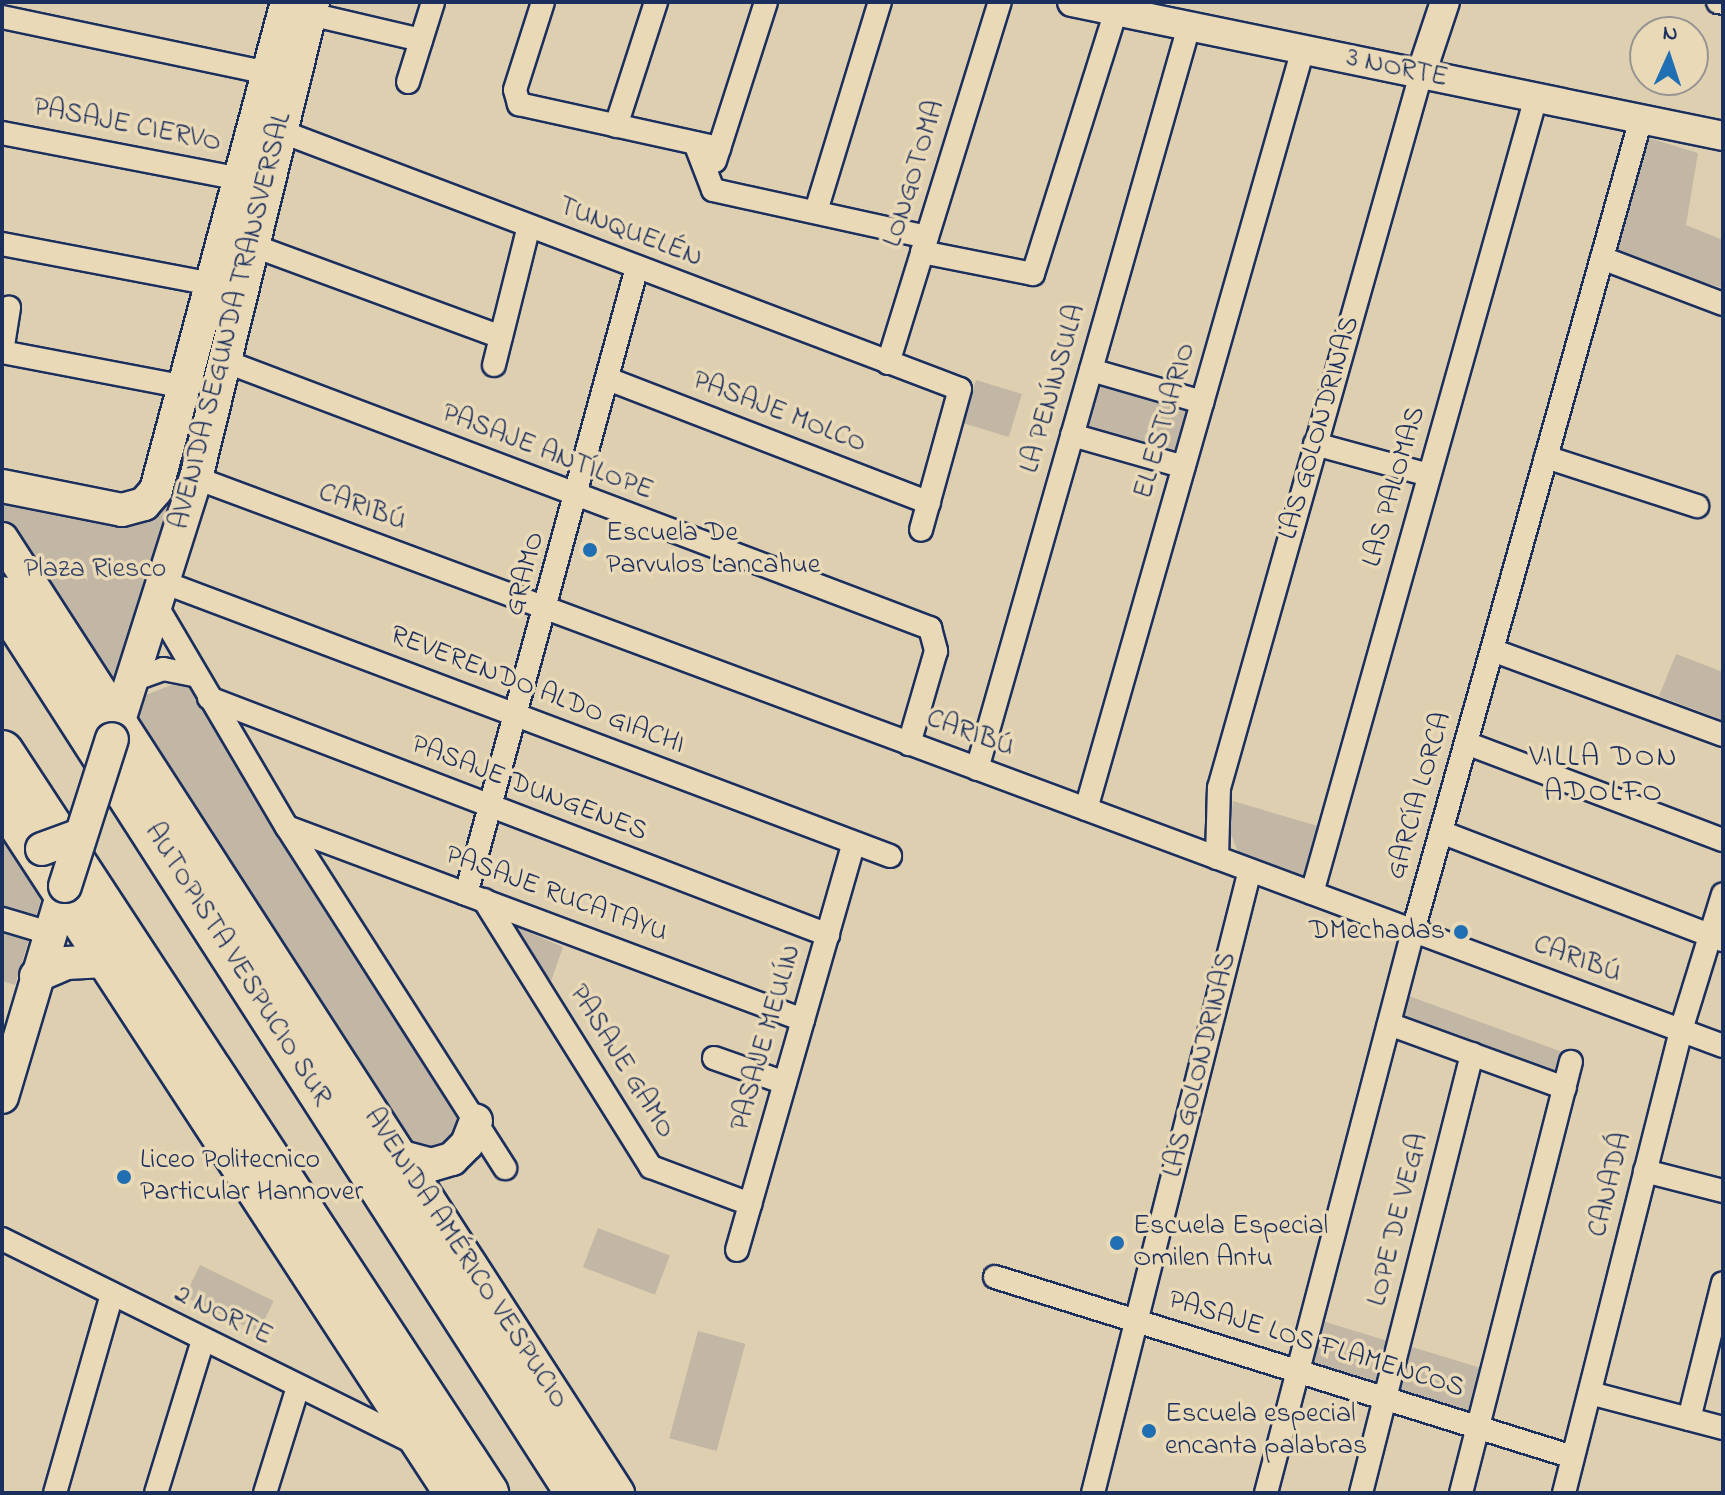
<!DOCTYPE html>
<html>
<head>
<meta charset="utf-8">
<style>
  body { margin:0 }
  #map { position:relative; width:1725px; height:1495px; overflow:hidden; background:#decfb1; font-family:"Indie Flower",sans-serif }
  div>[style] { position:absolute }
  .green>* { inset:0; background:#c1b7a4; transform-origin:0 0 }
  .roads { filter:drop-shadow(2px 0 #1b2f5e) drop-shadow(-2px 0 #1b2f5e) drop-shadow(0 2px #1b2f5e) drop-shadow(0 -2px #1b2f5e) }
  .minor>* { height:22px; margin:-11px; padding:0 11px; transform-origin:11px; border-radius:11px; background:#ead9b6 }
  .tertiary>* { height:28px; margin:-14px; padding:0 14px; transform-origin:14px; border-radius:14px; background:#ead9b6 }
  .secondary>* { height:32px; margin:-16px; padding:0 16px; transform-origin:16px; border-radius:16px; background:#ead9b6 }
  .motorway>* { height:42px; margin:-21px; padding:0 21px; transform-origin:21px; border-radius:21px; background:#ead9b6 }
  .bridges { filter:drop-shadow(2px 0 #1b2f5e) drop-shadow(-2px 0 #1b2f5e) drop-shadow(0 2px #1b2f5e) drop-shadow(0 -2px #1b2f5e) }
  .secondary-bridge>* { height:32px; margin:-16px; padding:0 16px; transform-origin:16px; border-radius:16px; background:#ead9b6 }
  .dots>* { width:22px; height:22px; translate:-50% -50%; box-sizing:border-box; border:4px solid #ead9b6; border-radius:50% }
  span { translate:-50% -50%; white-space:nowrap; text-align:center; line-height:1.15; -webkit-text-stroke:7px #ead9b6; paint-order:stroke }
  .street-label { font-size:28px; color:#1b2f5e }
  .poi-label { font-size:28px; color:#1b2f5e }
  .left { translate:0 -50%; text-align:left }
  .right { translate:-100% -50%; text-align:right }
  .park-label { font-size:28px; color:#344368 }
  .neighbourhood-label { font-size:30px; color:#1b2f5e; letter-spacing:2px }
  .frame { position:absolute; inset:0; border:4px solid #1b2f5e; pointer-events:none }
  .north { position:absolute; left:1629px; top:16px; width:80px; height:80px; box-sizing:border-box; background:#ead9b6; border:2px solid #979593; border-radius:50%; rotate:3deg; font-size:22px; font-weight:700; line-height:32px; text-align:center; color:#1b2f5e }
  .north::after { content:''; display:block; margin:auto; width:28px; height:36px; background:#1f6fb2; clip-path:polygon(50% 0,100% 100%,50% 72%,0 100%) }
</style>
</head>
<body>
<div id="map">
  <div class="green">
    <div style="clip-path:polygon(1649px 138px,1698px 153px,1686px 225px,1723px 240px,1723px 288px,1612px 255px)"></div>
    <div style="left:976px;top:380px;width:48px;height:45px;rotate:17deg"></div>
    <div style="left:1096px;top:380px;width:100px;height:55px;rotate:16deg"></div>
    <div style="clip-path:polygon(2px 496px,173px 505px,113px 700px,2px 528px)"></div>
    <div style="clip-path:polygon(1676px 654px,1723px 672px,1723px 720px,1659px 696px)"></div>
    <div style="clip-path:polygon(171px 685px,190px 687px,393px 1018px,460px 1111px,461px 1121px,447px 1147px,417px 1154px,132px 727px,146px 695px)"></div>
    <div style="clip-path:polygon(1233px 801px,1321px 827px,1306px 879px,1239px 855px,1230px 831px)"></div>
    <div style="clip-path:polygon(2px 833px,43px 893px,15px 985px,2px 981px)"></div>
    <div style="clip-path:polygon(503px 921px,563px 947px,549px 987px)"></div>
    <div style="left:1406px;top:995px;width:173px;height:30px;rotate:20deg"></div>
    <div style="left:598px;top:1228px;width:77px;height:42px;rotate:21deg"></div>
    <div style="left:200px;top:1265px;width:82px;height:35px;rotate:26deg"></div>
    <div style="left:1319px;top:1320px;width:79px;height:51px;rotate:17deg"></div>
    <div style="left:698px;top:1331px;width:49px;height:111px;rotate:15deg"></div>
    <div style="left:1412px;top:1347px;width:79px;height:51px;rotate:17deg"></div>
  </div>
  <div class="roads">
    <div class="minor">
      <div style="left:543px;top:2px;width:92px;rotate:107.7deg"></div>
      <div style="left:515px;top:90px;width:15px;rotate:74deg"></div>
      <div style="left:519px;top:104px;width:205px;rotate:12.4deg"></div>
      <div style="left:1718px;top:2px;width:5px;rotate:11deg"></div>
      <div style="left:310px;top:14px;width:114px;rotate:13.2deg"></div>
      <div style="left:2px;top:17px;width:272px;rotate:11.9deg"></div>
      <div style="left:408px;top:82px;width:84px;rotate:-72.6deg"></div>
      <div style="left:616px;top:126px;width:130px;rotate:-72.1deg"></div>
      <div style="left:280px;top:131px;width:727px;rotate:20.78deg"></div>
      <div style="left:960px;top:389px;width:146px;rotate:105.5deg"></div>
      <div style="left:2px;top:133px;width:242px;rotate:10.9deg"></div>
      <div style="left:695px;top:143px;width:50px;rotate:69deg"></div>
      <div style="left:713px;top:190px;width:219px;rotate:12.4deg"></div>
      <div style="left:715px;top:161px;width:167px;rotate:-72.2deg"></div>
      <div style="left:816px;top:211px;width:219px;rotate:-73deg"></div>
      <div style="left:2px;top:244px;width:214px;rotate:10.8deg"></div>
      <div style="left:254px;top:246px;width:263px;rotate:20.2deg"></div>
      <div style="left:922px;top:252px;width:113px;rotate:11.2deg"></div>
      <div style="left:1033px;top:274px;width:276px;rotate:-72.5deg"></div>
      <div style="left:1602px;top:258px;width:129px;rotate:20.8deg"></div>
      <div style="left:2px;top:352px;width:186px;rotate:10.8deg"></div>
      <div style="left:2px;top:352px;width:45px;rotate:-81deg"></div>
      <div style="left:227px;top:362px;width:752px;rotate:20.73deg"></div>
      <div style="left:930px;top:628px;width:24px;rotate:75deg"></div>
      <div style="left:936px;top:651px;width:97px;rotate:106.2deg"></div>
      <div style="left:888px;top:363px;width:378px;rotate:-72.8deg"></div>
      <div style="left:494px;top:365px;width:143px;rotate:-75.9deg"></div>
      <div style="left:1091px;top:370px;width:116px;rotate:16.1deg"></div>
      <div style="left:608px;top:379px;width:344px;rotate:21.1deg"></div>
      <div style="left:1072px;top:435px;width:116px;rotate:15.9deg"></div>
      <div style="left:1315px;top:444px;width:118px;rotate:15.2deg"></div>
      <div style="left:1546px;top:457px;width:159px;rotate:18deg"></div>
      <div style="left:196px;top:478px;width:1629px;rotate:20.4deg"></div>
      <div style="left:163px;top:582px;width:777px;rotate:20.65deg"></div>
      <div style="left:156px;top:605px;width:258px;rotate:59.5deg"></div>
      <div style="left:287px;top:827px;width:405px;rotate:57.4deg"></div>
      <div style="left:1492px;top:650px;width:246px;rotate:20.2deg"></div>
      <div style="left:133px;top:680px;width:32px;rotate:-20deg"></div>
      <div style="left:163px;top:669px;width:32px;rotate:11deg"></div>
      <div style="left:209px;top:698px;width:663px;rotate:20.95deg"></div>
      <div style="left:1466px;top:743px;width:275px;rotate:20.7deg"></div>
      <div style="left:977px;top:769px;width:773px;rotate:-74.07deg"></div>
      <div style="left:1086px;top:809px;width:790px;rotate:-74.06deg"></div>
      <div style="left:287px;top:827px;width:551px;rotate:20.51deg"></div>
      <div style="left:1441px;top:832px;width:302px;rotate:21deg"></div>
      <div style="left:1217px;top:858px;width:70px;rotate:-88.4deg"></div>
      <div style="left:1219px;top:788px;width:742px;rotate:-74.2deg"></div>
      <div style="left:1312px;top:893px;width:827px;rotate:-74.28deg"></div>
      <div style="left:466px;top:894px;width:650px;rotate:-74.74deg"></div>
      <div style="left:484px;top:900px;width:315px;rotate:58deg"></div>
      <div style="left:651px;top:1167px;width:106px;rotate:20.5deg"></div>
      <div style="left:2px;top:919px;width:49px;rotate:16.6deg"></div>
      <div style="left:1389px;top:1024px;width:187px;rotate:20deg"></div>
      <div style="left:714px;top:1058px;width:75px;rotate:19.4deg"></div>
      <div style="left:1645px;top:1171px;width:81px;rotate:14.4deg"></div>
      <div style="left:2px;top:1239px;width:463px;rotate:26.3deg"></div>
      <div style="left:737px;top:1250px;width:423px;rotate:-74deg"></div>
      <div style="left:995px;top:1277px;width:605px;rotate:17.3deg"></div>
      <div style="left:1590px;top:1393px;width:138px;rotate:14.7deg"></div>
      <div style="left:1689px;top:1419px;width:140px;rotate:-76deg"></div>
      <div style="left:55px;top:1493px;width:207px;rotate:-74deg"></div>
      <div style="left:156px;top:1493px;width:160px;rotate:-72.9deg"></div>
      <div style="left:265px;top:1493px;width:111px;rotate:-72.7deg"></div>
      <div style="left:1093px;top:1493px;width:642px;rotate:-75.86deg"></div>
      <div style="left:1266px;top:1493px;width:581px;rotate:-75.34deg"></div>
      <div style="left:1413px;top:931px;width:843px;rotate:-74.32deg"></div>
      <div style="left:1361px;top:1493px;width:453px;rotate:-75.8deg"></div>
      <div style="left:1461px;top:1493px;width:445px;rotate:-75.7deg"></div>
      <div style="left:1564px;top:1493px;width:478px;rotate:-75.8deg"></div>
      <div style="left:1681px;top:1030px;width:142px;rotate:-72.8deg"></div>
    </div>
    <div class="tertiary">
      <div style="left:1072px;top:2px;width:665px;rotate:11.63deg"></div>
      <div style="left:1421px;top:74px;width:76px;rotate:-71.6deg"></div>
    </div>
    <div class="secondary">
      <div style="left:2px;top:486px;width:122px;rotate:11.3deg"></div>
      <div style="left:122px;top:510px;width:23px;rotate:-15deg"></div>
      <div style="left:144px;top:504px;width:18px;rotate:-49deg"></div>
      <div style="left:156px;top:490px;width:505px;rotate:-74.97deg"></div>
      <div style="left:2px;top:539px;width:1136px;rotate:57.15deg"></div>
      <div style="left:114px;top:736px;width:271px;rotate:-72.4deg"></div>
      <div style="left:196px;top:478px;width:490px;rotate:-76.2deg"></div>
      <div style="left:2px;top:806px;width:820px;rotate:56.89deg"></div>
      <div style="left:36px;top:976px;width:33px;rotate:-23deg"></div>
      <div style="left:66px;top:963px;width:35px;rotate:-3deg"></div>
      <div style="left:2px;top:1097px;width:220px;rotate:-73.4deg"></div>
      <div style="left:398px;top:1156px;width:34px;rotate:15deg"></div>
      <div style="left:431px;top:1165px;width:22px;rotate:-16deg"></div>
      <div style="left:452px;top:1159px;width:21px;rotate:-45deg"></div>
      <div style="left:467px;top:1144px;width:25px;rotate:-69deg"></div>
    </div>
    <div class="motorway">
      <div style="left:2px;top:598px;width:1064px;rotate:57.28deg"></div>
      <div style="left:2px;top:752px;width:886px;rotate:56.79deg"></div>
    </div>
  </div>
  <div class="bridges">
    <div class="secondary-bridge">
      <div style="left:42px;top:849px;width:40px;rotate:-20.2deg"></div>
      <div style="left:65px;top:886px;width:154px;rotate:-72.3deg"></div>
    </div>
  </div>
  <div class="dots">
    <div style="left:590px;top:550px;background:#1f6fb2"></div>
    <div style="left:1461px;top:932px;background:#1f6fb2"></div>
    <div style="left:124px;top:1177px;background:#1f6fb2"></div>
    <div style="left:1117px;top:1243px;background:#1f6fb2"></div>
    <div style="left:1149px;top:1431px;background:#1f6fb2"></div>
  </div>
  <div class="street-label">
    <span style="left:1397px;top:69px;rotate:12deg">3 NORTE</span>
    <span style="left:127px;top:126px;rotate:11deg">PASAJE CIERVO</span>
    <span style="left:915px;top:174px;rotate:-73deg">LONGOTOMA</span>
    <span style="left:630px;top:233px;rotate:21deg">TUNQUELÉN</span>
    <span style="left:232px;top:321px;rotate:-76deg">AVENIDA SEGUNDA TRANSVERSAL</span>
    <span style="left:1054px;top:389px;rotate:-74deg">LA PENÍNSULA</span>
    <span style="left:779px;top:413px;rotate:21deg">PASAJE MOLCO</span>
    <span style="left:1166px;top:421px;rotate:-74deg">EL ESTUARIO</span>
    <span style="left:1320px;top:428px;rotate:-74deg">LAS GOLONDRINAS</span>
    <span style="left:547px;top:453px;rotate:21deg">PASAJE ANTÍLOPE</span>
    <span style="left:1395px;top:487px;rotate:-74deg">LAS PALOMAS</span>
    <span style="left:362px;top:508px;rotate:20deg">CARIBÚ</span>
    <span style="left:526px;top:574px;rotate:-75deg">GRAMO</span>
    <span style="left:537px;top:691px;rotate:21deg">REVERENDO ALDO GIACHI</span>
    <span style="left:970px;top:734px;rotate:20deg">CARIBÚ</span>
    <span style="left:529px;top:789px;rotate:21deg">PASAJE DUNGENES</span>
    <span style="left:1420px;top:796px;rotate:-74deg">GARCÍA LORCA</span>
    <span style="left:556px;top:895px;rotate:20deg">PASAJE RUCATAYU</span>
    <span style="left:1577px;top:960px;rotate:20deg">CARIBÚ</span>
    <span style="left:237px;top:965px;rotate:58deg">AUTOPISTA VESPUCIO SUR</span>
    <span style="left:767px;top:1038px;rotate:-74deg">PASAJE MEULÍN</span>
    <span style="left:621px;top:1062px;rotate:58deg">PASAJE GAMO</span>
    <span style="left:1201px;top:1065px;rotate:-76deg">LAS GOLONDRINAS</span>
    <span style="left:1611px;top:1185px;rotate:-76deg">CANADÁ</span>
    <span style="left:1399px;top:1220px;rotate:-76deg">LOPE DE VEGA</span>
    <span style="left:465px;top:1259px;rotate:57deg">AVENIDA AMÉRICO VESPUCIO</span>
    <span style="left:223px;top:1316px;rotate:26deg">2 NORTE</span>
    <span style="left:1316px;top:1345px;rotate:17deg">PASAJE LOS FLAMENCOS</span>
  </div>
  <div class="poi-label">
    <span class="left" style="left:606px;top:550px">Escuela De<br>Parvulos Lancahue</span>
    <span class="right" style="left:1445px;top:932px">DMechadas</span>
    <span class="left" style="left:140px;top:1177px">Liceo Politecnico<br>Particular Hannover</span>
    <span class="left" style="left:1133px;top:1243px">Escuela Especial<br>Omilen Antu</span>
    <span class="left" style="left:1165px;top:1431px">Escuela especial<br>encanta palabras</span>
  </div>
  <div class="park-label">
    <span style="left:95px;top:570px">Plaza Riesco</span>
  </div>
  <div class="neighbourhood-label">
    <span style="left:1604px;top:775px">VILLA DON<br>ADOLFO</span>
  </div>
  <div class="frame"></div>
  <div class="north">N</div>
</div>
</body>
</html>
